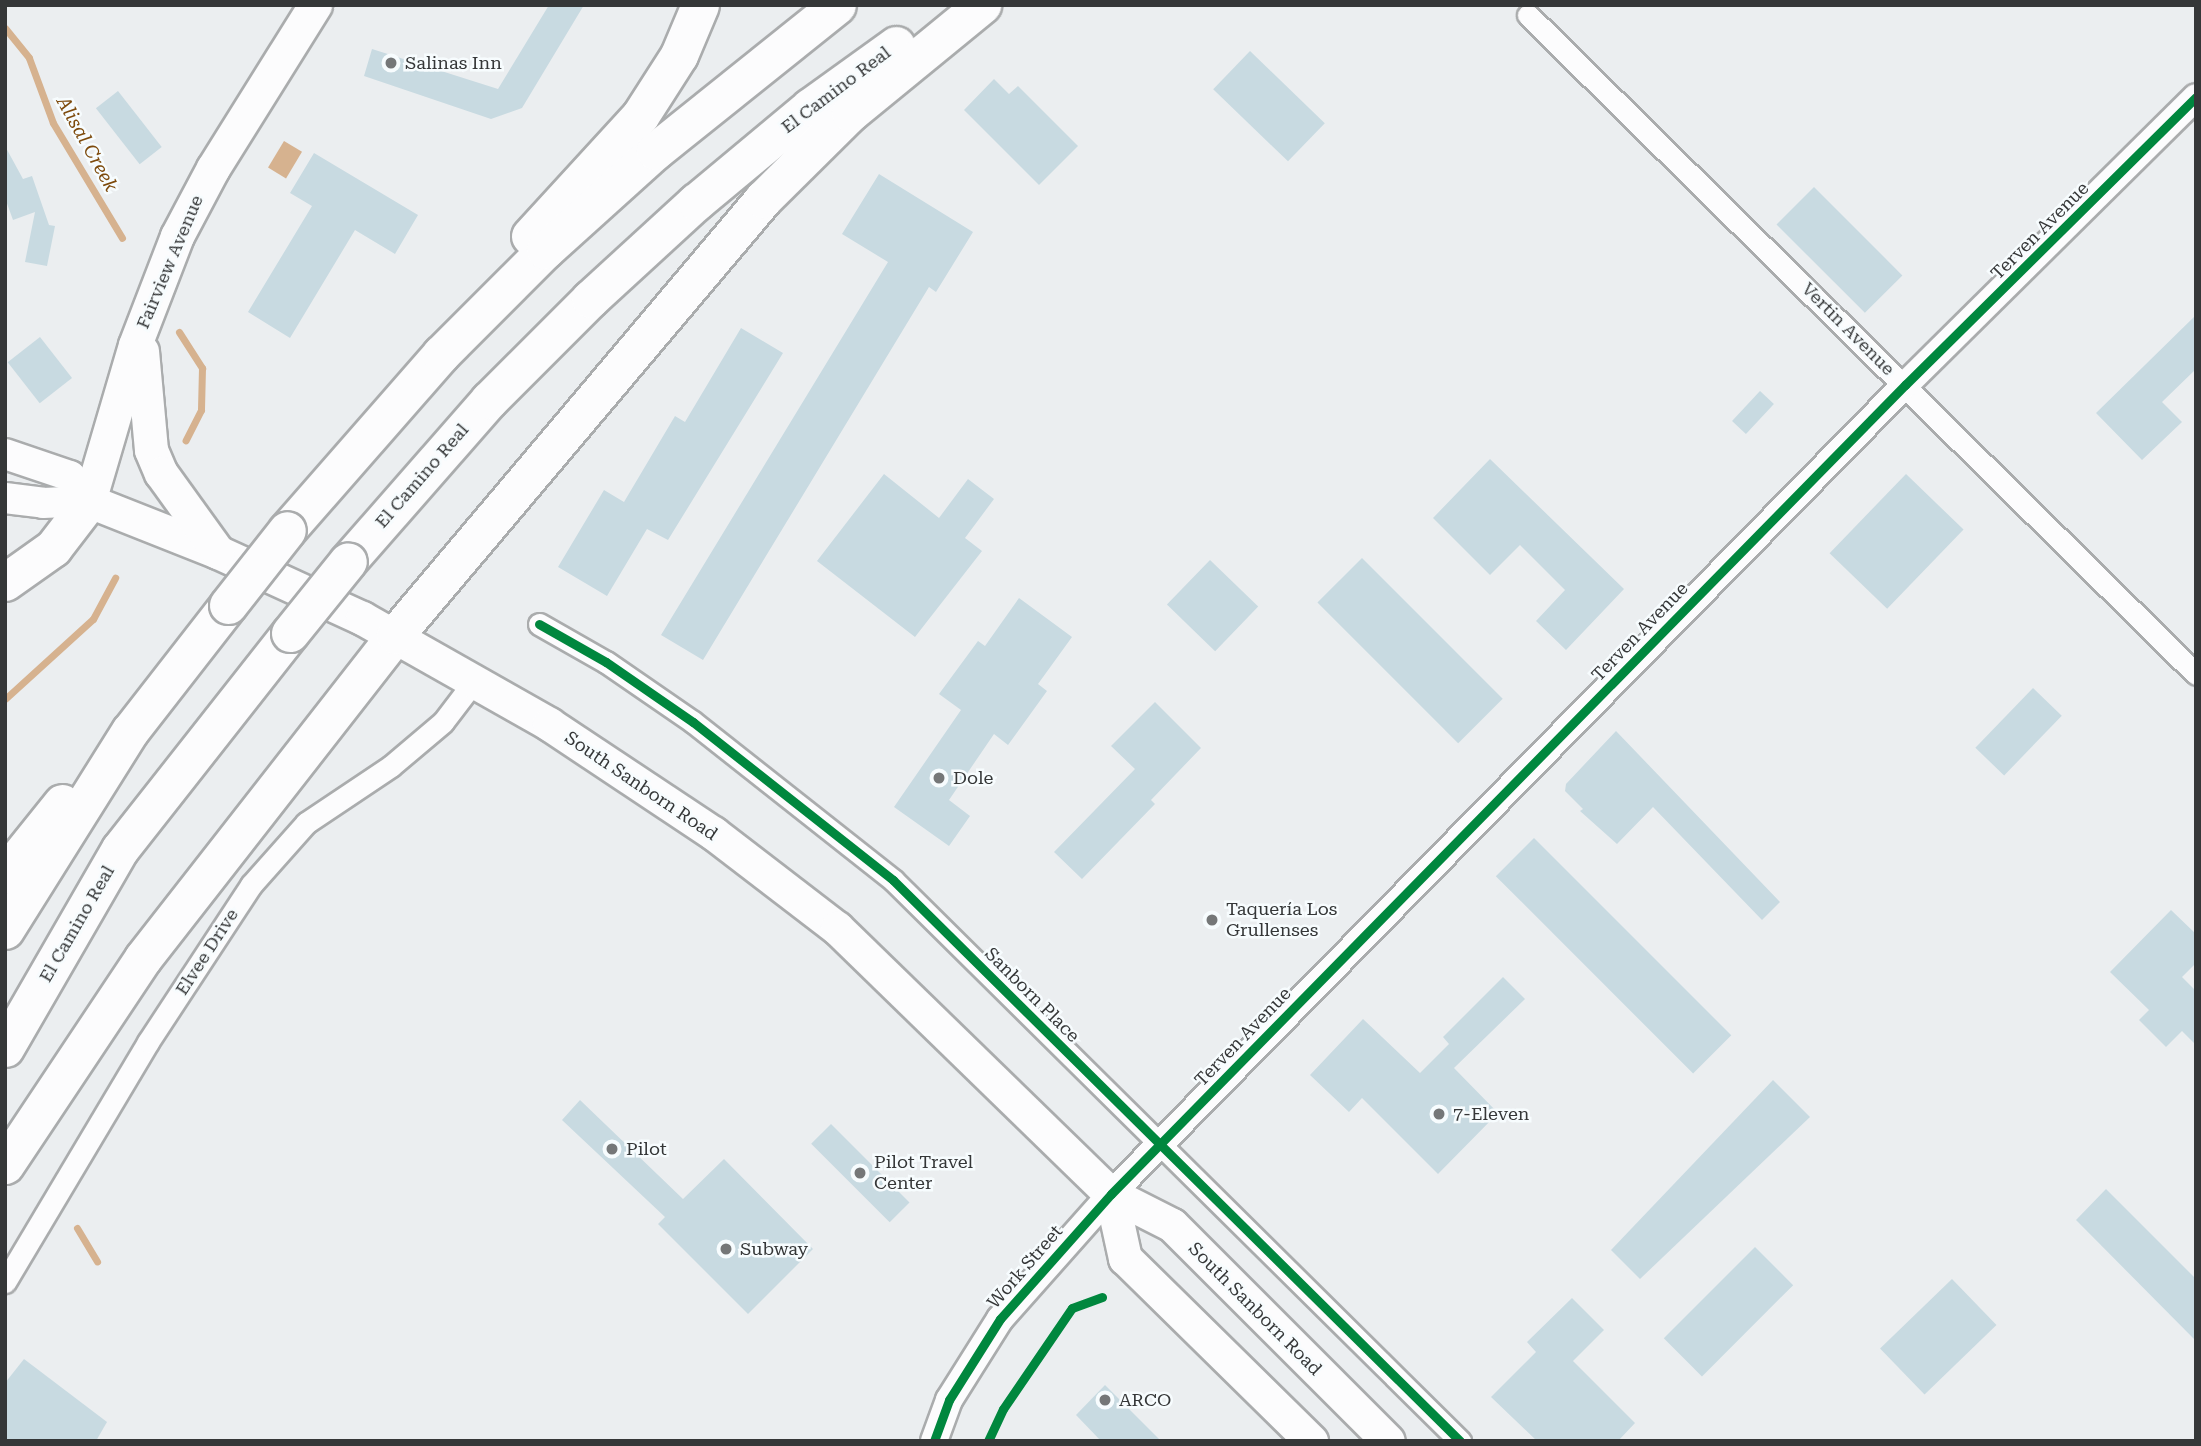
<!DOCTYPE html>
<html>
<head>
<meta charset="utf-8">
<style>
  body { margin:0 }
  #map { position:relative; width:2201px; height:1446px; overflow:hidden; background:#ebeef0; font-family:"Roboto Serif",serif }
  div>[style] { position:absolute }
  .water>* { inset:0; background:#d6b28f; transform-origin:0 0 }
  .stream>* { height:7px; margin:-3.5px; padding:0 3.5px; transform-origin:3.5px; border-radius:3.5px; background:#d6b28f }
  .building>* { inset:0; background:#c8dae1; transform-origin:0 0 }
  .roads { filter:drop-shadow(2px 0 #aaacad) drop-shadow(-2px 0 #aaacad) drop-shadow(0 2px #aaacad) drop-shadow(0 -2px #aaacad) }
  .minor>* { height:21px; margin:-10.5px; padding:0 10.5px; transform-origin:10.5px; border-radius:10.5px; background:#fcfcfd }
  .tertiary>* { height:26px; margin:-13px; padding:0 13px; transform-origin:13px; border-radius:13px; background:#fcfcfd }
  .secondary>* { height:30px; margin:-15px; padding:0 15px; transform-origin:15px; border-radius:15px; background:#fcfcfd }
  .trunk>* { height:33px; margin:-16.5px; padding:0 16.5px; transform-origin:16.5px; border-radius:16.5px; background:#fcfcfd }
  .motorway>* { height:37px; margin:-18.5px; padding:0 18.5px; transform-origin:18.5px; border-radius:18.5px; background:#fcfcfd }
  .bridges { filter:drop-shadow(2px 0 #aaacad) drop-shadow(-2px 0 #aaacad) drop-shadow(0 2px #aaacad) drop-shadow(0 -2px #aaacad) }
  .motorway-bridge>* { height:37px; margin:-18.5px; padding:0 18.5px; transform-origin:18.5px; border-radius:18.5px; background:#fcfcfd }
  .cycleway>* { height:9px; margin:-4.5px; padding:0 4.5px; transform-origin:4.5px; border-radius:4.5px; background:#00873e }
  .dots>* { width:19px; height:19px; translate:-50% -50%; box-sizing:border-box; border:4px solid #f7fcfe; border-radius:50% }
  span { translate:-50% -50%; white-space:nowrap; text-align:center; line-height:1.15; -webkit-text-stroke:5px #f7fcfe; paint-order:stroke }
  .poi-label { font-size:18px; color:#353738 }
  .left { translate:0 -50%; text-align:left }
  .street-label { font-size:18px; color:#353738 }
  .water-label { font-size:19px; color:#7d4a0c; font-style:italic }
  .frame { position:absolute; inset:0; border:7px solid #353738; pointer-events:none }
</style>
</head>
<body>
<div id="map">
  <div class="water">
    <div style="left:284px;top:141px;width:21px;height:31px;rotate:31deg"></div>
  </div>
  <div class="stream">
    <div style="left:5px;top:28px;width:38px;rotate:51deg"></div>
    <div style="left:29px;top:58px;width:69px;rotate:69.7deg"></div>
    <div style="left:53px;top:123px;width:134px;rotate:59deg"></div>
    <div style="left:179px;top:332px;width:43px;rotate:57.4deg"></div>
    <div style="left:202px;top:368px;width:42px;rotate:91.4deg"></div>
    <div style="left:201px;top:410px;width:34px;rotate:117deg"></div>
    <div style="left:5px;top:699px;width:119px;rotate:-42.3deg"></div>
    <div style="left:93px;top:619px;width:47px;rotate:-61.8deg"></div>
    <div style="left:77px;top:1228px;width:39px;rotate:59deg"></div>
  </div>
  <div class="building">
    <div style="clip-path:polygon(549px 5px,584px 5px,522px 108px,491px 119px,364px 76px,372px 49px,498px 89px)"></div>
    <div style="left:1250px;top:51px;width:104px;height:53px;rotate:44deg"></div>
    <div style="clip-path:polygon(994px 79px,1009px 94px,1018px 86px,1078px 146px,1039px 185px,964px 110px)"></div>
    <div style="left:118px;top:91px;width:71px;height:28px;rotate:52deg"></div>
    <div style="clip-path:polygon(5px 146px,23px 179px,32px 176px,49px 225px,55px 226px,47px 266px,25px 262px,35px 212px,13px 220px,5px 198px)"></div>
    <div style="clip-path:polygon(314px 153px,418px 215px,395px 254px,355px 230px,290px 338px,248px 312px,312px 206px,290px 193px)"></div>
    <div style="clip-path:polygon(879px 174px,973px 232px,936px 292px,929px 287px,703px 660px,661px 635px,888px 262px,842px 234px)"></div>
    <div style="left:1814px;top:187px;width:125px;height:53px;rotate:45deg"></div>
    <div style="clip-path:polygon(2196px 315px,2196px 369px,2162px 402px,2182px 422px,2142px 460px,2096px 413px)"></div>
    <div style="clip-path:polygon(741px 328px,783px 353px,668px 540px,647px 529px,607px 596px,558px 567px,604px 490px,624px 502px,675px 416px,685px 422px)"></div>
    <div style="left:40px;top:337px;width:52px;height:41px;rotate:52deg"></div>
    <div style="left:1760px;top:391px;width:19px;height:41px;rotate:43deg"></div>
    <div style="clip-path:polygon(1490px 459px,1624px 589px,1566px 650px,1536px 621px,1565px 590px,1520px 545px,1490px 575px,1433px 518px)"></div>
    <div style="clip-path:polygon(884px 474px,939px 518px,968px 479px,994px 499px,965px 538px,982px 551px,915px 637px,817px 561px)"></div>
    <div style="left:1906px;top:474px;width:80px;height:110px;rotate:44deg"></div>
    <div style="left:1362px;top:558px;width:199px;height:63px;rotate:45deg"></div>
    <div style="left:1210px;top:560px;width:67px;height:62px;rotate:44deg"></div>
    <div style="clip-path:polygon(1019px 598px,1072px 637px,1038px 684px,1047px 691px,1008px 745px,994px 734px,949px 800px,970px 816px,949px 846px,894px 807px,961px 710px,939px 694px,978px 641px,985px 646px)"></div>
    <div style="left:2033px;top:688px;width:40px;height:83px;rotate:44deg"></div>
    <div style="clip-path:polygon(1155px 702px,1201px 748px,1151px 800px,1155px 804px,1082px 879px,1054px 852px,1135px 769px,1111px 746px)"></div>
    <div style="clip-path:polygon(1616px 731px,1780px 902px,1762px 920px,1653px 807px,1617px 844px,1580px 811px,1583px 809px,1565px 791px,1566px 784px)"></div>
    <div style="left:1534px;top:838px;width:279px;height:54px;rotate:45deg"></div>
    <div style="clip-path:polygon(2171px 910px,2196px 934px,2196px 963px,2182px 977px,2196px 991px,2196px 1045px,2182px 1031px,2166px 1047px,2139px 1020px,2149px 1010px,2110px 972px)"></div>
    <div style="clip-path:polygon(1503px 977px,1525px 999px,1454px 1068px,1498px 1113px,1438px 1174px,1362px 1098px,1349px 1112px,1310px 1075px,1363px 1019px,1420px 1073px,1449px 1044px,1443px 1037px)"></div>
    <div style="clip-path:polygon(1773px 1080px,1810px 1117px,1640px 1279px,1611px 1250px)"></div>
    <div style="clip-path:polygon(580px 1100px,683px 1199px,724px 1159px,813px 1249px,748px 1314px,658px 1224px,665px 1217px,562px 1120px)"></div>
    <div style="left:831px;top:1124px;width:111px;height:28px;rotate:45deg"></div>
    <div style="clip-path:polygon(2106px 1189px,2196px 1279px,2196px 1341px,2076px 1220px)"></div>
    <div style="left:1755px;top:1247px;width:54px;height:129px;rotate:45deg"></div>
    <div style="left:1952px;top:1279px;width:64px;height:100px;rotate:46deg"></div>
    <div style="clip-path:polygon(1572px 1298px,1604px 1330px,1573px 1361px,1635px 1423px,1618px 1441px,1537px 1441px,1491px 1397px,1536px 1352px,1527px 1342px)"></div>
    <div style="clip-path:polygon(24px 1359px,107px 1422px,96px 1441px,5px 1441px,5px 1383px)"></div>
    <div style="clip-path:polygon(1105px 1385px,1161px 1441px,1101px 1441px,1076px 1415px)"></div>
  </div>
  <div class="roads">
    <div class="minor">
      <div style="left:1528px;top:15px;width:938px;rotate:44.61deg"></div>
      <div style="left:539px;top:624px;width:77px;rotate:29.6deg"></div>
      <div style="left:606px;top:662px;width:106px;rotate:34.6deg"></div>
      <div style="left:693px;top:722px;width:255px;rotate:38.3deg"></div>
      <div style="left:893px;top:880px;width:798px;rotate:44.7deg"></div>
      <div style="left:5px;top:1282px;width:279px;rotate:-59.2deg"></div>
      <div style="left:148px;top:1042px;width:188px;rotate:-56.7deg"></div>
      <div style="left:251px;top:885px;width:83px;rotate:-48.4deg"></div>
      <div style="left:306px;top:823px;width:102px;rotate:-33.8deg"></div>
      <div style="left:391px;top:766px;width:68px;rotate:-40.2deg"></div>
      <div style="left:443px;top:722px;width:53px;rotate:-52.7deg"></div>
    </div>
    <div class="tertiary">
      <div style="left:934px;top:1441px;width:44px;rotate:-69.9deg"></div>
      <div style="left:949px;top:1400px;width:96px;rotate:-57.8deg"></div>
      <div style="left:1000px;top:1319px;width:167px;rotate:-48.4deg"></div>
      <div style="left:1111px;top:1194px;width:1134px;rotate:-45.54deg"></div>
      <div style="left:1905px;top:385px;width:409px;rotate:-44.7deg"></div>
    </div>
    <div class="secondary">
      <div style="left:5px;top:454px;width:69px;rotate:18.7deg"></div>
      <div style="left:70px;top:476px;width:31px;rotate:53deg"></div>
      <div style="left:5px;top:498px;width:38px;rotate:7deg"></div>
      <div style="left:43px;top:503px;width:46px;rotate:-2.5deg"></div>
    </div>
    <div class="trunk">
      <div style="left:315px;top:5px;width:192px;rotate:122deg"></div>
      <div style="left:213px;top:168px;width:77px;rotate:117.9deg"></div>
      <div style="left:177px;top:236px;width:117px;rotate:111.1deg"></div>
      <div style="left:135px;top:345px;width:163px;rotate:106.4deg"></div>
      <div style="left:89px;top:501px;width:139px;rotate:21.6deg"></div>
      <div style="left:218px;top:552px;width:158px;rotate:24.6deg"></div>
      <div style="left:362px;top:618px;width:215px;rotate:29.5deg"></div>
      <div style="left:549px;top:724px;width:197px;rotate:33.6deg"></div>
      <div style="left:713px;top:833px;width:156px;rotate:37.5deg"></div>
      <div style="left:837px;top:928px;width:382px;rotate:44.2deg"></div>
      <div style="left:1111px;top:1194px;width:68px;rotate:26.9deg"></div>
      <div style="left:1172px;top:1225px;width:305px;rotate:45deg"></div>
      <div style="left:142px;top:351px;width:99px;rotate:84.8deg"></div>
      <div style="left:151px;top:450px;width:25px;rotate:67deg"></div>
      <div style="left:161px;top:473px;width:97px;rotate:54.2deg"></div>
      <div style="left:1111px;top:1194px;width:66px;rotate:77.7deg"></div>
      <div style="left:1125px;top:1258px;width:261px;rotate:44.5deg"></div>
    </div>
    <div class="motorway">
      <div style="left:530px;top:236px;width:163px;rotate:-47.5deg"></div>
      <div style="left:640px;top:116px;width:72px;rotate:-57.4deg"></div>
      <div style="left:679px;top:55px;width:54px;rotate:-67.2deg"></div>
      <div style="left:287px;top:530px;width:234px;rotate:-48.8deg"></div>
      <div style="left:441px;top:354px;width:147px;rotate:-45deg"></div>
      <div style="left:545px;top:250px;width:148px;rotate:-42deg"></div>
      <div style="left:655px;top:151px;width:233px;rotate:-38.7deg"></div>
      <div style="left:348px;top:561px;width:214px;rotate:-48.8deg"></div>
      <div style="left:489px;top:400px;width:143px;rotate:-45deg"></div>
      <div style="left:590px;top:299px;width:144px;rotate:-42.5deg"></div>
      <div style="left:696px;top:202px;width:148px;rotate:-39.8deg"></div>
      <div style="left:810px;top:107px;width:106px;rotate:-35.8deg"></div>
      <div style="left:5px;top:582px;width:59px;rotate:-35.3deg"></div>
      <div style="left:53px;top:548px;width:59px;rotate:-52.5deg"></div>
      <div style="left:5px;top:874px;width:91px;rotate:-51.2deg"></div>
      <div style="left:5px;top:930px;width:235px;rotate:-57.9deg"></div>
      <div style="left:130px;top:731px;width:160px;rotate:-52.1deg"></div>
      <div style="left:5px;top:1048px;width:230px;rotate:-60deg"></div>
      <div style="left:120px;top:849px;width:275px;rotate:-51.8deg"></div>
      <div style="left:5px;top:1165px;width:249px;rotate:-56.3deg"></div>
      <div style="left:143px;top:958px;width:410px;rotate:-52deg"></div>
      <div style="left:395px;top:635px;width:571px;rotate:-49.83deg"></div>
      <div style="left:763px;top:199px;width:122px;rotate:-44.7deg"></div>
      <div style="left:850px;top:113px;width:171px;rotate:-39.3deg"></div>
    </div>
  </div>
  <div class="bridges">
    <div class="motorway-bridge">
      <div style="left:228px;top:605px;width:95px;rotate:-51.8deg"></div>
      <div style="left:290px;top:633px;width:92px;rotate:-51.1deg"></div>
    </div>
  </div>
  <div class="cycleway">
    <div style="left:539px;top:624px;width:77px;rotate:29.6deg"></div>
    <div style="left:606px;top:662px;width:106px;rotate:34.6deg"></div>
    <div style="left:693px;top:722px;width:255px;rotate:38.3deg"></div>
    <div style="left:893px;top:880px;width:798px;rotate:44.7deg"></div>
    <div style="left:934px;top:1441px;width:44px;rotate:-69.9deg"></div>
    <div style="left:949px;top:1400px;width:96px;rotate:-57.8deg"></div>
    <div style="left:1000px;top:1319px;width:167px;rotate:-48.4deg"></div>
    <div style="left:1111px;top:1194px;width:1134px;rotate:-45.54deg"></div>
    <div style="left:1905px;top:385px;width:409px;rotate:-44.7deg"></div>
    <div style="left:988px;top:1441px;width:35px;rotate:-65deg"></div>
    <div style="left:1003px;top:1409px;width:122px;rotate:-55.7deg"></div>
    <div style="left:1072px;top:1308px;width:32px;rotate:-20deg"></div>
  </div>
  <div class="dots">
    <div style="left:391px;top:63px;background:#757778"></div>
    <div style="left:939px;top:778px;background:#757778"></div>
    <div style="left:1212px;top:920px;background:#757778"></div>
    <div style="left:1439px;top:1114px;background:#757778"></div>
    <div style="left:612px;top:1149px;background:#757778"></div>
    <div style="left:860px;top:1173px;background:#757778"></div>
    <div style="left:726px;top:1249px;background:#757778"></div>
    <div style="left:1105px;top:1400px;background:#757778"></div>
  </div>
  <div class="poi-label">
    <span class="left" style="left:405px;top:63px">Salinas Inn</span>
    <span class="left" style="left:953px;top:778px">Dole</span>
    <span class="left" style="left:1226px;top:920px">Taquería Los<br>Grullenses</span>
    <span class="left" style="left:1453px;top:1114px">7-Eleven</span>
    <span class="left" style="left:626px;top:1149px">Pilot</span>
    <span class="left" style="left:874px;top:1173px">Pilot Travel<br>Center</span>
    <span class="left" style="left:740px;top:1249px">Subway</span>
    <span class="left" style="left:1119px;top:1400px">ARCO</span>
  </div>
  <div class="street-label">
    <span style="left:836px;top:90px;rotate:-37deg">El Camino Real</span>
    <span style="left:2040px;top:231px;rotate:-45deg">Terven Avenue</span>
    <span style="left:170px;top:262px;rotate:-67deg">Fairview Avenue</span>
    <span style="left:1848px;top:329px;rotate:45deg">Vertin Avenue</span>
    <span style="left:422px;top:476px;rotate:-49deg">El Camino Real</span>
    <span style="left:1640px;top:632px;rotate:-46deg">Terven Avenue</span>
    <span style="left:641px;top:786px;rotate:34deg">South Sanborn Road</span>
    <span style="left:77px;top:924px;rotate:-60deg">El Camino Real</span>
    <span style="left:207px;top:952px;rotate:-57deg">Elvee Drive</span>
    <span style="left:1032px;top:995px;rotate:45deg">Sanborn Place</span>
    <span style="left:1243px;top:1037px;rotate:-46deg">Terven Avenue</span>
    <span style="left:1025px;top:1267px;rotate:-49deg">Work Street</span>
    <span style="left:1255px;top:1309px;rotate:45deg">South Sanborn Road</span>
  </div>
  <div class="water-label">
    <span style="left:87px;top:144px;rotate:61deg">Alisal Creek</span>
  </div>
  <div class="frame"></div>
</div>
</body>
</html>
